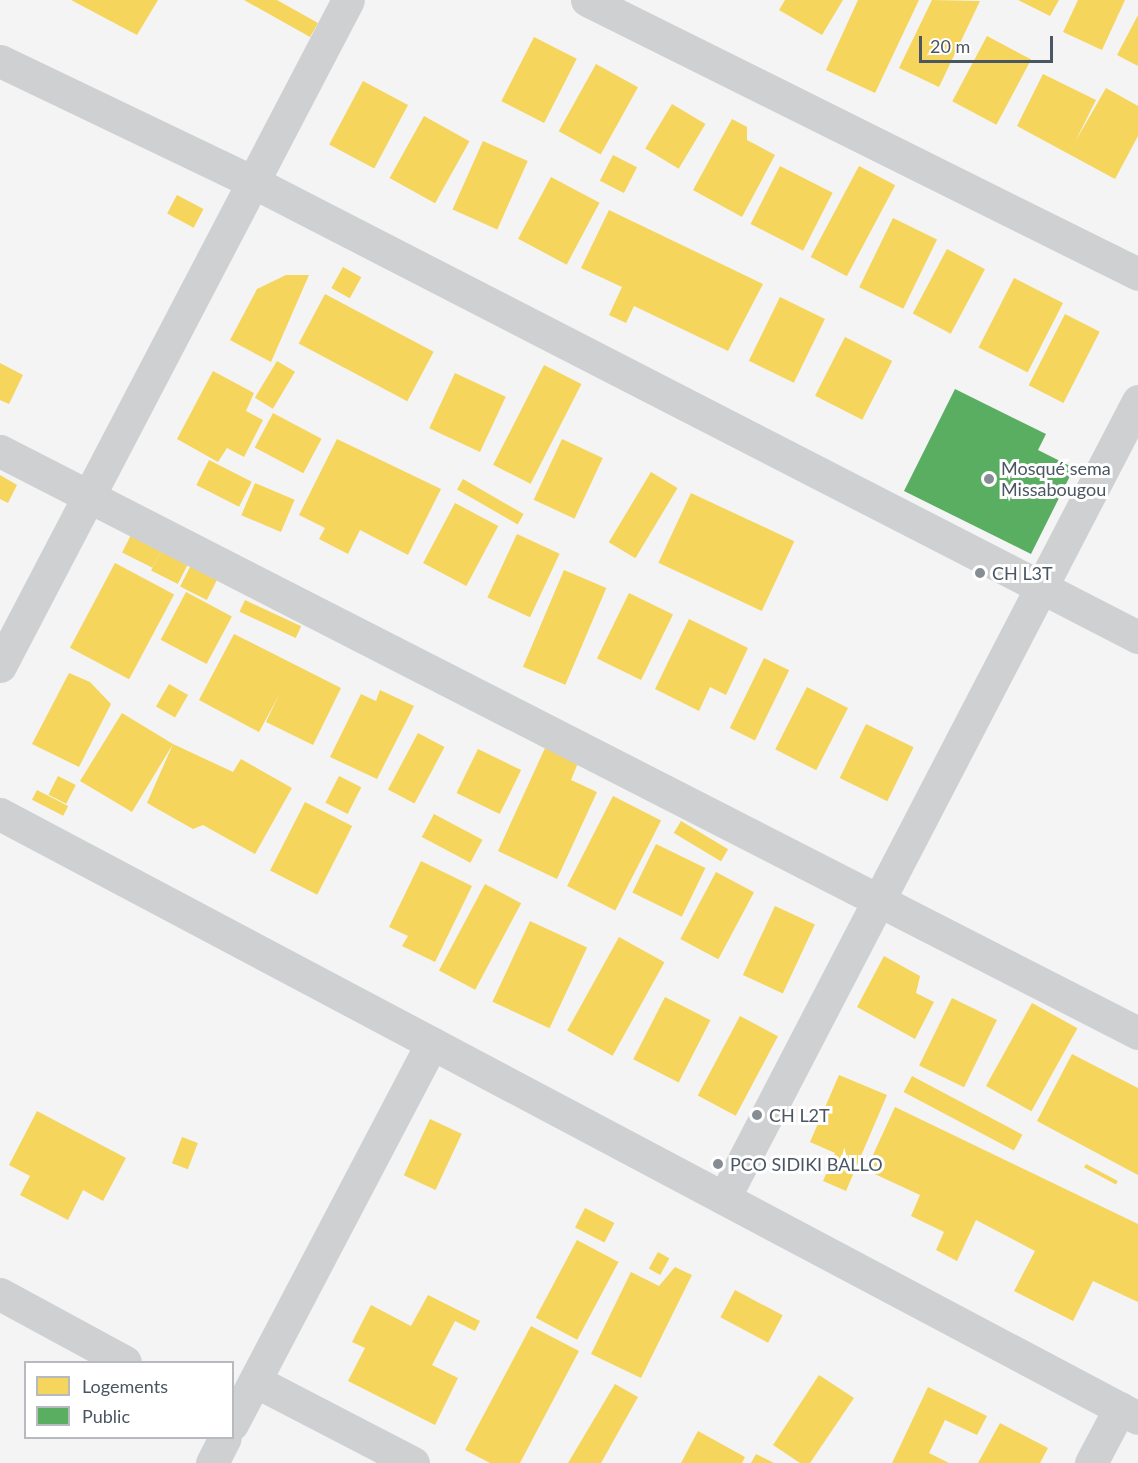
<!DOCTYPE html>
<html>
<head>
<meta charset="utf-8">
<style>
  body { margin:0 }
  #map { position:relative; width:1138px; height:1463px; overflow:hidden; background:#f4f4f4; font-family:Lato,sans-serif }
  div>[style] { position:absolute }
  .homes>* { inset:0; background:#f6d55c; transform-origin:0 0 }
  .public>* { inset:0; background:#5aae61 }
  .street>* { height:33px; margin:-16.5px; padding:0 16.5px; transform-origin:16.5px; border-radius:16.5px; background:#ced0d2 }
  .dots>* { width:16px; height:16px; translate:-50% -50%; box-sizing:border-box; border:3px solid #fff; border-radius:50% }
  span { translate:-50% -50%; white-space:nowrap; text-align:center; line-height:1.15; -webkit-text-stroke:6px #fff; paint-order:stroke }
  .poi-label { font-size:18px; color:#4a5661 }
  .left { translate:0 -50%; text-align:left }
  .legend { position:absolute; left:24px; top:1361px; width:210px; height:78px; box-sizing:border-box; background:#fff; border:2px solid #b7bbc0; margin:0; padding:8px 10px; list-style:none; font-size:18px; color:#4a5661 }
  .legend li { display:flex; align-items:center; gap:12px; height:30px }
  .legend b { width:30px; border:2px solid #b7bbc0 }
  .scale { position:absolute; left:919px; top:36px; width:134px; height:27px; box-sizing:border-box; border:3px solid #4a5661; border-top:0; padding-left:8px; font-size:18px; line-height:21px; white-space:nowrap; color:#4a5661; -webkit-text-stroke:4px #fff; paint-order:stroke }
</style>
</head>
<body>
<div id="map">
  <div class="homes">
    <div style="clip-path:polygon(71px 0,158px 0,137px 35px)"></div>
    <div style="clip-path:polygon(244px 0,277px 0,318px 23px,310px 37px)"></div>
    <div style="clip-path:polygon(785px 0,843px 0,822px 35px,779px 10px)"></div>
    <div style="clip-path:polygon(858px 0,919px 0,875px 93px,826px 70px)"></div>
    <div style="clip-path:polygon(932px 0,980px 1px,939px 87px,899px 68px)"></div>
    <div style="clip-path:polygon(1018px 0,1059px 0,1050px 16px)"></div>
    <div style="clip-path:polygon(1078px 0,1125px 0,1102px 50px,1063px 32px)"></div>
    <div style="clip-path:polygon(1138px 15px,1138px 66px,1117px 55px)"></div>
    <div style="left:987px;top:36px;width:50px;height:74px;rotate:28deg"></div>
    <div style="left:534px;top:37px;width:48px;height:72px;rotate:27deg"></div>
    <div style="left:596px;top:64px;width:48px;height:77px;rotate:29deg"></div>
    <div style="clip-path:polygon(1043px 74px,1096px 100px,1075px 142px,1106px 88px,1138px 106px,1138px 136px,1115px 179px,1017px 126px)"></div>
    <div style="left:363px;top:81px;width:51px;height:72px;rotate:28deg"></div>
    <div style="left:672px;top:104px;width:39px;height:52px;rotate:31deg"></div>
    <div style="left:424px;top:116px;width:52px;height:71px;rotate:29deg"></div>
    <div style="clip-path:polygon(732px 119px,747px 127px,747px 140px,775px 155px,742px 217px,693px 190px)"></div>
    <div style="left:483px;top:141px;width:49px;height:75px;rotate:24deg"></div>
    <div style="left:613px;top:155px;width:27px;height:29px;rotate:27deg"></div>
    <div style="left:780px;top:166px;width:59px;height:65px;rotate:27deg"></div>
    <div style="left:859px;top:166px;width:41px;height:103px;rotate:28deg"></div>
    <div style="left:551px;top:177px;width:55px;height:70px;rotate:28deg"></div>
    <div style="left:177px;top:195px;width:30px;height:21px;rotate:28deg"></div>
    <div style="clip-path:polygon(609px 210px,763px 284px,728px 351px,634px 306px,626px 323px,609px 315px,622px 287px,581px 268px)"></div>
    <div style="left:893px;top:218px;width:49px;height:77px;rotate:26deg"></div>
    <div style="left:947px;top:249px;width:43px;height:73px;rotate:28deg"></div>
    <div style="left:343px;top:267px;width:21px;height:24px;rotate:29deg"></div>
    <div style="clip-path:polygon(286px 275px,309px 275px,271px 362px,230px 340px,257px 289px)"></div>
    <div style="left:1014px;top:278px;width:55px;height:78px;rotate:27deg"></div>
    <div style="left:325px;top:294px;width:123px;height:56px;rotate:28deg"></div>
    <div style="left:780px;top:297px;width:50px;height:71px;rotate:26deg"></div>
    <div style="left:1065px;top:314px;width:39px;height:80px;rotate:27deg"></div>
    <div style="left:845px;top:337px;width:53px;height:66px;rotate:27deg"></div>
    <div style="left:277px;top:361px;width:21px;height:43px;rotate:31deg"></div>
    <div style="clip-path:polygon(0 363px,23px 375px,9px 404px,0 400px)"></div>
    <div style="left:544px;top:365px;width:42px;height:112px;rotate:27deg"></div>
    <div style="clip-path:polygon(213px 371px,254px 393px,246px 411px,263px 420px,244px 457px,227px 448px,218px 462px,177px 439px)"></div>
    <div style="left:455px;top:373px;width:56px;height:61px;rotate:25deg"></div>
    <div style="left:273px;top:413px;width:55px;height:39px;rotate:28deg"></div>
    <div style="clip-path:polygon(337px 439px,441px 489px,408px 555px,360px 530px,348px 554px,319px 539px,325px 528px,299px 515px)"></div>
    <div style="left:562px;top:439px;width:45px;height:67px;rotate:25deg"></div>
    <div style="left:209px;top:460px;width:48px;height:28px;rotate:27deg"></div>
    <div style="left:651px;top:472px;width:31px;height:82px;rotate:31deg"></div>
    <div style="clip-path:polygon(0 475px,17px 485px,8px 503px,0 499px)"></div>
    <div style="left:463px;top:479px;width:70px;height:12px;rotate:30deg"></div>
    <div style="left:255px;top:483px;width:43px;height:35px;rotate:23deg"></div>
    <div style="left:691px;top:493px;width:114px;height:77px;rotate:25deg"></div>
    <div style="left:455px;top:503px;width:49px;height:68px;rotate:28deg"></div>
    <div style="left:133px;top:531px;width:34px;height:24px;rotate:27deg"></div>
    <div style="left:517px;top:534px;width:47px;height:70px;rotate:25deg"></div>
    <div style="left:162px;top:549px;width:30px;height:24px;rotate:27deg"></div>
    <div style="left:115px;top:563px;width:67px;height:96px;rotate:28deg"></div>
    <div style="left:191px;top:565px;width:30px;height:24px;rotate:27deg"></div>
    <div style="left:564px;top:570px;width:46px;height:105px;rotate:23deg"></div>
    <div style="left:186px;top:592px;width:52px;height:54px;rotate:28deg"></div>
    <div style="left:629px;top:593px;width:49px;height:73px;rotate:26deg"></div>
    <div style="left:245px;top:600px;width:62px;height:13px;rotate:25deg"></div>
    <div style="clip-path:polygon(689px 619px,748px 648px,726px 695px,710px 687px,699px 711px,655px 689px)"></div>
    <div style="clip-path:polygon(234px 634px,341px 688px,313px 745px,266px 722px,279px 695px,259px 732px,199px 700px)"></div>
    <div style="left:764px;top:658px;width:28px;height:78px;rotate:26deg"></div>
    <div style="clip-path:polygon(69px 673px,90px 682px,111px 704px,79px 767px,32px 744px)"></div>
    <div style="left:169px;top:684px;width:22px;height:26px;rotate:30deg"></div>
    <div style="left:807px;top:687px;width:46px;height:70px;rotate:27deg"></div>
    <div style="clip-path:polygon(380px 690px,414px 706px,377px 779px,330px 757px,361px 694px,376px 701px)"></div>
    <div style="clip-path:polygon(122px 713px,173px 744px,233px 772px,241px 759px,292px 788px,255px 854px,203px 825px,193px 829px,147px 803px,173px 744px,132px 812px,80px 781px)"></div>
    <div style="left:866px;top:724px;width:53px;height:60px;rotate:26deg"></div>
    <div style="left:418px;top:733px;width:30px;height:64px;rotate:28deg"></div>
    <div style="clip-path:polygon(545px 748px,578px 763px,571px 780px,597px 792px,557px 879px,498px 851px)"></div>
    <div style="left:478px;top:749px;width:48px;height:49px;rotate:26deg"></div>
    <div style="left:58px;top:776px;width:20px;height:21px;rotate:27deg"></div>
    <div style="left:339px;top:776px;width:25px;height:30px;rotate:27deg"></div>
    <div style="left:37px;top:790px;width:35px;height:11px;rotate:27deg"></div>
    <div style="left:613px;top:796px;width:54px;height:101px;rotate:27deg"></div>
    <div style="left:305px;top:802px;width:53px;height:77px;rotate:27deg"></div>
    <div style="left:434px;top:814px;width:55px;height:26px;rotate:28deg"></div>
    <div style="left:681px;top:821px;width:55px;height:14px;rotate:31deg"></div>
    <div style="left:656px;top:844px;width:55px;height:54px;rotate:26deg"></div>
    <div style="clip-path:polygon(421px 861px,472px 886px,435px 962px,402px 946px,408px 936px,389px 927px)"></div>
    <div style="left:716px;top:872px;width:43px;height:76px;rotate:28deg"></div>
    <div style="left:485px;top:884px;width:41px;height:98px;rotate:28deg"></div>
    <div style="left:775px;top:906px;width:44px;height:76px;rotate:25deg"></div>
    <div style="left:530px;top:921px;width:63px;height:89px;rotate:25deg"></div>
    <div style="left:619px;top:937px;width:52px;height:107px;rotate:29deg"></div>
    <div style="clip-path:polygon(884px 956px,920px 976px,916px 993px,934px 1002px,915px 1039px,857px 1007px)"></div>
    <div style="left:665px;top:997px;width:51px;height:70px;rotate:27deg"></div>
    <div style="left:952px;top:998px;width:50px;height:75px;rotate:26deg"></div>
    <div style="left:1032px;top:1003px;width:52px;height:95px;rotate:29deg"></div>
    <div style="left:740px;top:1016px;width:43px;height:90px;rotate:28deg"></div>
    <div style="clip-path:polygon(1072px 1054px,1138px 1088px,1138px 1175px,1037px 1121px)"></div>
    <div style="clip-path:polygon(839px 1075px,887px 1095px,846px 1191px,823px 1181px,835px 1153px,810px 1142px)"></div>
    <div style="left:912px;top:1076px;width:125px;height:18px;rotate:28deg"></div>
    <div style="clip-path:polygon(895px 1107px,1138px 1224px,1138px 1302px,1093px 1281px,1073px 1321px,1014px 1291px,1035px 1251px,976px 1220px,957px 1261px,936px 1250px,944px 1232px,911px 1216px,920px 1195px,866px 1170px)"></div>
    <div style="clip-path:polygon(37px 1111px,126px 1158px,103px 1201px,83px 1190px,68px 1220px,20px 1195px,30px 1176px,9px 1165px)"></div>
    <div style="left:430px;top:1119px;width:35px;height:62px;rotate:25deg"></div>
    <div style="left:182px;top:1137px;width:17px;height:28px;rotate:21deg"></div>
    <div style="left:1086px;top:1164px;width:36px;height:4px;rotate:28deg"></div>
    <div style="left:585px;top:1208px;width:33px;height:22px;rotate:27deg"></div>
    <div style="left:577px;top:1240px;width:47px;height:88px;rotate:28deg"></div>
    <div style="left:658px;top:1252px;width:13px;height:19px;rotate:29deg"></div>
    <div style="clip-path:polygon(675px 1267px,692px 1275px,641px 1378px,591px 1354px,631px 1272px,659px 1286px)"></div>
    <div style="left:735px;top:1290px;width:54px;height:31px;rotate:28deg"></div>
    <div style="clip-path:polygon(428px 1295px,480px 1321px,475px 1331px,455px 1321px,432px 1365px,458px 1378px,435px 1425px,348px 1381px,365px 1348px,352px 1342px,371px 1305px,411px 1326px)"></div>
    <div style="clip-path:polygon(531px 1326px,579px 1351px,520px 1463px,490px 1463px,465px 1450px)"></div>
    <div style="clip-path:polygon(819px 1375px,854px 1398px,810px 1463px,800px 1463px,773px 1445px)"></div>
    <div style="clip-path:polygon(615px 1384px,638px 1397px,601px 1463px,568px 1463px)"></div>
    <div style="clip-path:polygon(928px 1387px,987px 1416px,977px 1435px,945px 1420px,929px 1453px,949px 1463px,892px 1463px)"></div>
    <div style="clip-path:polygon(1000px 1423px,1048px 1448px,1040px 1463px,978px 1463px)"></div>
    <div style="clip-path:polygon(698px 1431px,745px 1457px,742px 1463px,681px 1463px)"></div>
    <div style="clip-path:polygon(756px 1454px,774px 1463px,751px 1463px)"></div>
  </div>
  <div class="public">
    <div style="clip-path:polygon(955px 389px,1046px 434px,1038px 450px,1074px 468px,1031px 554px,904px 491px)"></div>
  </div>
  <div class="street">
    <div style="left:587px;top:0;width:615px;rotate:26.44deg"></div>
    <div style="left:0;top:61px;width:280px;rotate:25.6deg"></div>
    <div style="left:253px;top:182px;width:995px;rotate:27.21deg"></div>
    <div style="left:0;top:451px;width:1278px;rotate:27.09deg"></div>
    <div style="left:0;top:666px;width:751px;rotate:-62.41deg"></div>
    <div style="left:0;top:814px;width:1288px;rotate:27.96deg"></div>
    <div style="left:724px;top:1198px;width:898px;rotate:-62.55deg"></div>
    <div style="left:0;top:1294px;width:142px;rotate:28.5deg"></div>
    <div style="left:255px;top:1381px;width:178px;rotate:27.4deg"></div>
    <div style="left:232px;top:1424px;width:430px;rotate:-62.3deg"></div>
    <div style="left:212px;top:1463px;width:28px;rotate:-63deg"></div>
    <div style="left:1091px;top:1463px;width:62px;rotate:-62.2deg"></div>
  </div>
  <div class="dots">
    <div style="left:989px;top:479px;background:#868d94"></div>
    <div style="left:980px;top:573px;background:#868d94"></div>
    <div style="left:757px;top:1115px;background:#868d94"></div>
    <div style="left:718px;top:1164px;background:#868d94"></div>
  </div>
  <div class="poi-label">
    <span class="left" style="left:1001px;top:479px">Mosqué sema<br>Missabougou</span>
    <span class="left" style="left:992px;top:573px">CH L3T</span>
    <span class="left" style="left:769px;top:1115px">CH L2T</span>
    <span class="left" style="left:730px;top:1164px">PCO SIDIKI BALLO</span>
  </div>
  <ul class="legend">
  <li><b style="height:16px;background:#f6d55c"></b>Logements</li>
  <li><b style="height:16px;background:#5aae61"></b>Public</li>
  </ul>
  <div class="scale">20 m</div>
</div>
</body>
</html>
